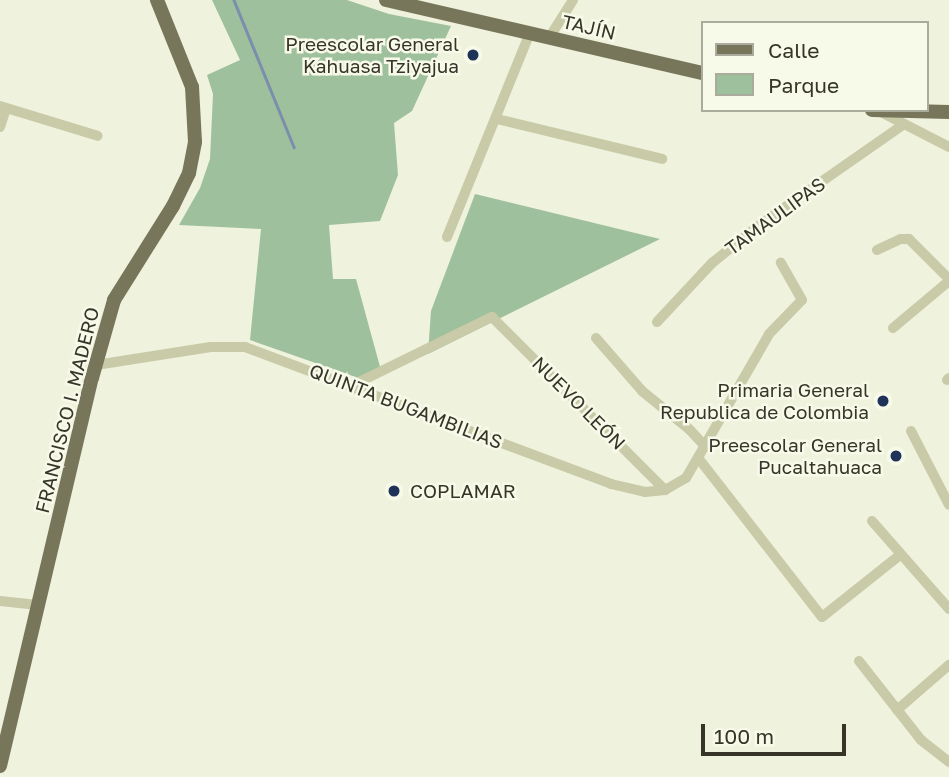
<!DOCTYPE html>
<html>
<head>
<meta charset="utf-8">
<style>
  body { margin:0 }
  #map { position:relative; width:949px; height:777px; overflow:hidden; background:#eff2dc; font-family:"Golos Text",sans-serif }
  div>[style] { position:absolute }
  .green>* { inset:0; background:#9fc09c }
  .stream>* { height:2.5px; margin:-1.25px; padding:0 1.25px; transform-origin:1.25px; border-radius:1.25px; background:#7c8eae }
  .minor>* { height:10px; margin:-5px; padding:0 5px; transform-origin:5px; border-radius:5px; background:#c8caa8 }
  .major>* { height:14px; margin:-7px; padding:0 7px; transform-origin:7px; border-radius:7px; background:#78765a }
  .dots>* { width:19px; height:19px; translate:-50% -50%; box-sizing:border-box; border:4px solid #f7f9e9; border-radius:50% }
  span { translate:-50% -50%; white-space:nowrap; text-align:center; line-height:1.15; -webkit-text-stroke:5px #f7f9e9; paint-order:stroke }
  .street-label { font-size:19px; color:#373528 }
  .poi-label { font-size:19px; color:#373528 }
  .right { translate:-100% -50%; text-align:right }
  .left { translate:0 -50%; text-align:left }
  .legend { position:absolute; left:701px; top:21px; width:228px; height:91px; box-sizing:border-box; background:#f7f9e9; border:2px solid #aaab9c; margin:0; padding:9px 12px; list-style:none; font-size:21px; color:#373528 }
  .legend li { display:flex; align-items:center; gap:14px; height:35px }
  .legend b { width:35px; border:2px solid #aaab9c }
  .scale { position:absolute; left:701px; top:724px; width:145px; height:32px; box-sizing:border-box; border:4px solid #373528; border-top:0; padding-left:9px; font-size:21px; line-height:24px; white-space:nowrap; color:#373528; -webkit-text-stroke:5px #f7f9e9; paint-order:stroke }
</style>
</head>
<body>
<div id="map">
  <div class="green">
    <div style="clip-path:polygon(212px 0,347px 0,389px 14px,451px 26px,412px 111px,394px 123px,398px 175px,380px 221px,329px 225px,333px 279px,356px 279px,382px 374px,367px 381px,250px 340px,261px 229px,179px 225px,200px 188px,210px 159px,213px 94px,207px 75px,240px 60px)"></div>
    <div style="clip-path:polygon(475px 194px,660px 239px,428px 354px,431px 311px)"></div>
  </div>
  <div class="stream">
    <div style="left:234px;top:0;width:159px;rotate:67.8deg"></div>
  </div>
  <div class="minor">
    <div style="left:549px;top:38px;width:45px;rotate:-57.7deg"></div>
    <div style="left:0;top:106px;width:102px;rotate:17deg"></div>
    <div style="left:881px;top:112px;width:76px;rotate:27.2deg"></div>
    <div style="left:497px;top:119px;width:170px;rotate:13.6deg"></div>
    <div style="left:0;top:127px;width:19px;rotate:-72deg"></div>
    <div style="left:447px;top:237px;width:220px;rotate:-67.9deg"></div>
    <div style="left:877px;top:250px;width:26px;rotate:-25deg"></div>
    <div style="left:901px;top:239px;width:8px"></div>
    <div style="left:909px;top:239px;width:57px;rotate:45deg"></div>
    <div style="left:657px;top:322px;width:81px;rotate:-47deg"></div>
    <div style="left:712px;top:263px;width:59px;rotate:-38.8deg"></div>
    <div style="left:758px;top:226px;width:178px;rotate:-34.9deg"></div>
    <div style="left:893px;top:328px;width:73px;rotate:-40deg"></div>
    <div style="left:596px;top:338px;width:70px;rotate:49deg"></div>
    <div style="left:642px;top:391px;width:60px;rotate:39deg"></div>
    <div style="left:689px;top:429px;width:25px;rotate:47deg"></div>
    <div style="left:96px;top:365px;width:116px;rotate:-8.9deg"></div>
    <div style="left:211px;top:347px;width:34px"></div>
    <div style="left:245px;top:347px;width:391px;rotate:20.5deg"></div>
    <div style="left:611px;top:484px;width:35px;rotate:13deg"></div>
    <div style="left:645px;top:492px;width:20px;rotate:-6deg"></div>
    <div style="left:665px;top:490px;width:24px;rotate:-30deg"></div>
    <div style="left:686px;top:478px;width:166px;rotate:-60deg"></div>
    <div style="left:769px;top:334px;width:47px;rotate:-45.9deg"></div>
    <div style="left:802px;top:300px;width:43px;rotate:-119.6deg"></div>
    <div style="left:947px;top:380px;width:3px;rotate:-45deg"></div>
    <div style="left:353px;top:385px;width:155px;rotate:-26.1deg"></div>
    <div style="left:492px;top:317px;width:245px;rotate:45deg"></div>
    <div style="left:911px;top:431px;width:83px;rotate:62.8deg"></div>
    <div style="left:699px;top:459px;width:200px;rotate:52.1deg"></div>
    <div style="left:822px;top:617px;width:100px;rotate:-38.5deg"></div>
    <div style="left:872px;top:521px;width:117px;rotate:48.8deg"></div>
    <div style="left:0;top:601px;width:38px;rotate:6deg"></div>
    <div style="left:859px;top:661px;width:100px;rotate:51.9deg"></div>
    <div style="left:921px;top:740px;width:36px;rotate:38deg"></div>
    <div style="left:897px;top:710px;width:69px;rotate:-40.9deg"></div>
  </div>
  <div class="major">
    <div style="left:386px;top:0;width:324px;rotate:13deg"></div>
    <div style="left:872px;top:110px;width:77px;rotate:1.5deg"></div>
    <div style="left:0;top:766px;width:399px;rotate:-76.7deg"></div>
    <div style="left:92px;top:378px;width:81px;rotate:-74.2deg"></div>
    <div style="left:114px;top:300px;width:111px;rotate:-57.9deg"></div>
    <div style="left:173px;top:206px;width:37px;rotate:-64deg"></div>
    <div style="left:189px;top:173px;width:32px;rotate:-79deg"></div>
    <div style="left:195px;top:142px;width:55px;rotate:-93.1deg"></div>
    <div style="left:192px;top:87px;width:94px;rotate:-111.9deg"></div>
  </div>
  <div class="dots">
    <div style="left:473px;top:55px;background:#1f3257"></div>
    <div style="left:883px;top:401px;background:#1f3257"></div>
    <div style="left:896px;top:456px;background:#1f3257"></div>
    <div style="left:394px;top:491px;background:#1f3257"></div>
  </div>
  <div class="street-label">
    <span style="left:589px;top:27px;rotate:13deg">TAJÍN</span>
    <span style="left:775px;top:216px;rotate:-36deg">TAMAULIPAS</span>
    <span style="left:579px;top:403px;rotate:45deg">NUEVO LEÓN</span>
    <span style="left:406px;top:406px;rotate:21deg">QUINTA BUGAMBILIAS</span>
    <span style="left:67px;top:410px;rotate:-76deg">FRANCISCO I. MADERO</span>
  </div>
  <div class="poi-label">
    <span class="right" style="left:459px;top:55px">Preescolar General<br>Kahuasa Tziyajua</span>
    <span class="right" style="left:869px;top:401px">Primaria General<br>Republica de Colombia</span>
    <span class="right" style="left:882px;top:456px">Preescolar General<br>Pucaltahuaca</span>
    <span class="left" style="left:410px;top:491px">COPLAMAR</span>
  </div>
  <ul class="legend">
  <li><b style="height:9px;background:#78765a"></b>Calle</li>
  <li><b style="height:19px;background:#9fc09c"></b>Parque</li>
  </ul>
  <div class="scale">100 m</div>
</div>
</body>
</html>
